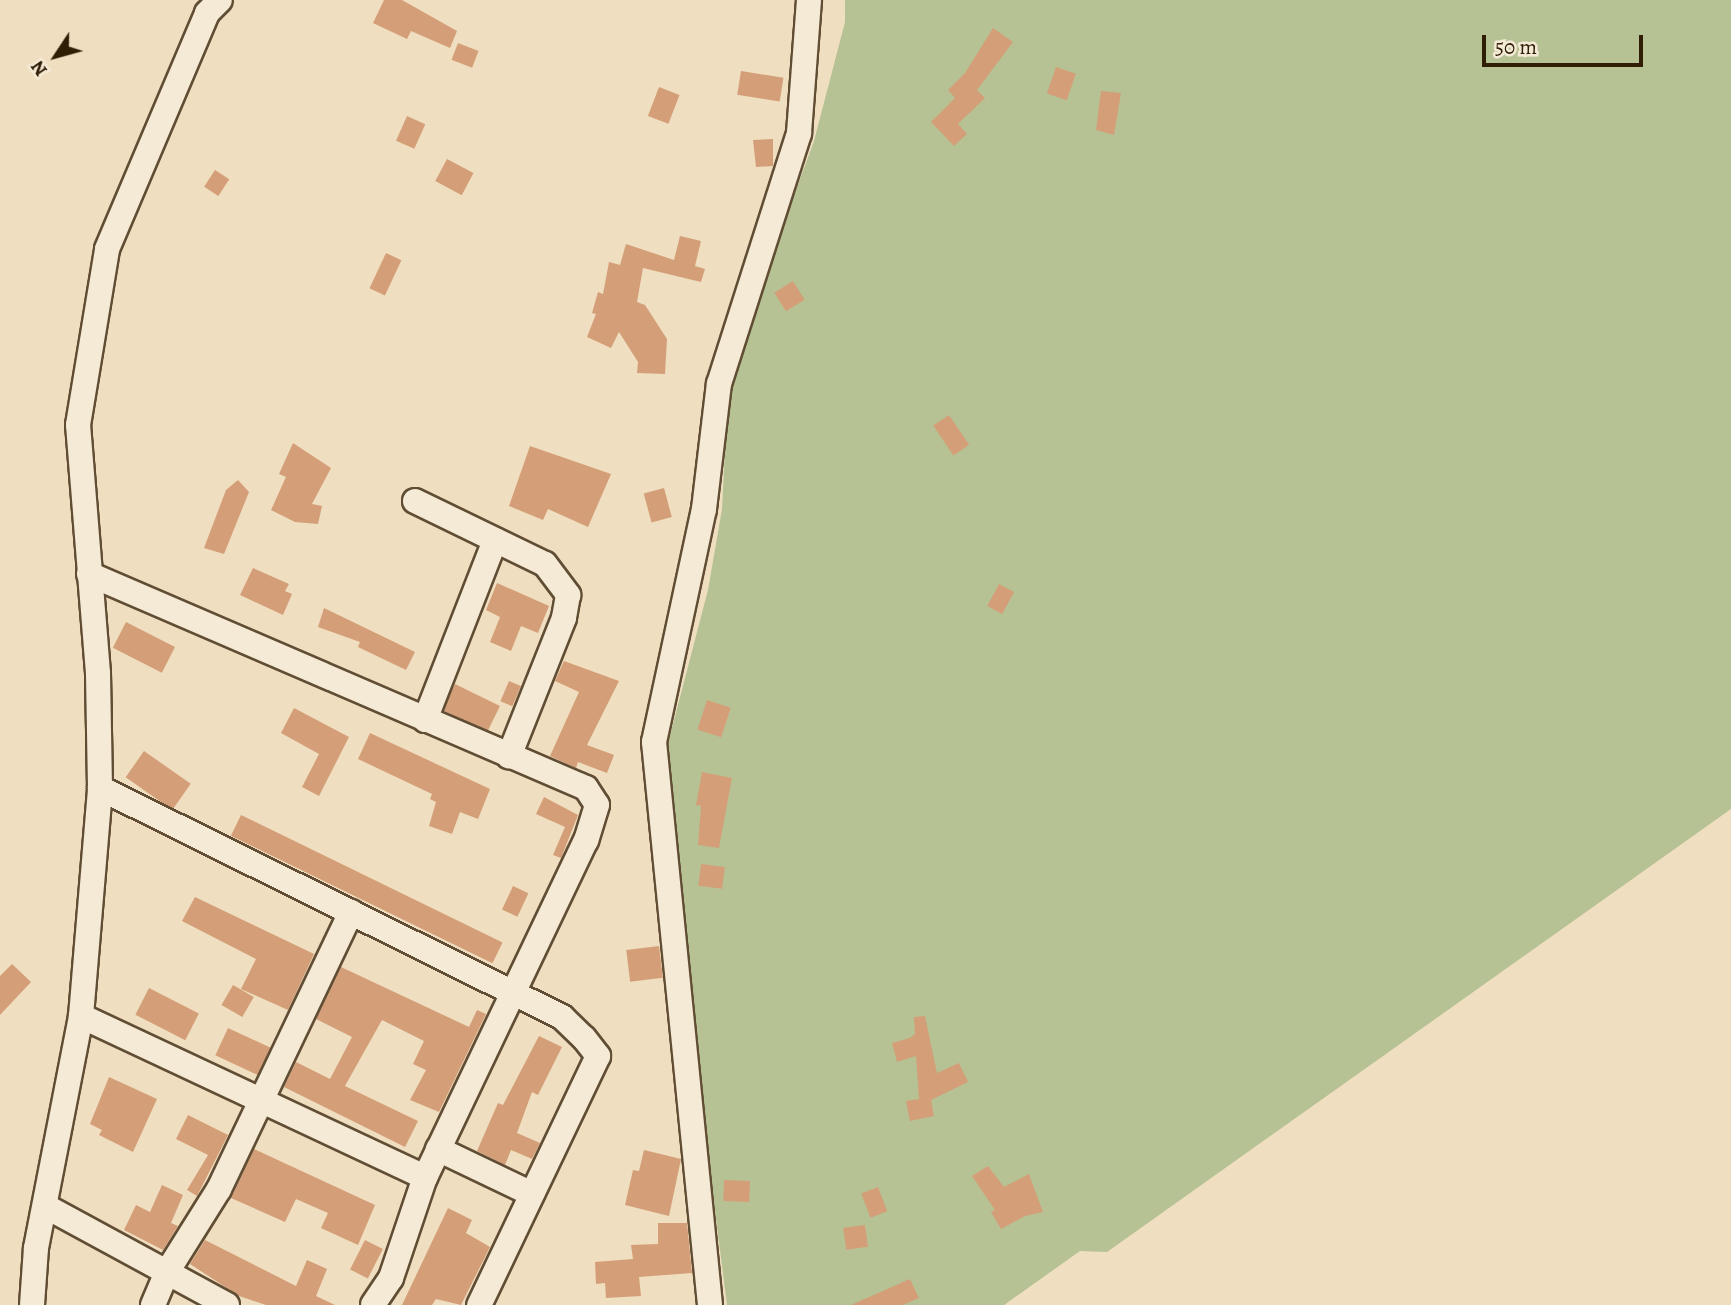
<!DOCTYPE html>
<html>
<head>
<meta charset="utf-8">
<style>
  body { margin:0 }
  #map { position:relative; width:1731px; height:1305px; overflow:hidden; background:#efdebf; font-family:Alegreya,serif }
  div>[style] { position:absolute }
  .green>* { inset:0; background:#b6c294 }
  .building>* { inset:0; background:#d49f78; transform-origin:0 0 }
  .roads { filter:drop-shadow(2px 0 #604d34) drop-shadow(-2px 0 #604d34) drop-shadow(0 2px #604d34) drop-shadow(0 -2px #604d34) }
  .minor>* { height:24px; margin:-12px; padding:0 12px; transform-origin:12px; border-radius:12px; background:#f5ead5 }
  span { translate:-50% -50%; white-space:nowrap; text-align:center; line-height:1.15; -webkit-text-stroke:5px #f5ead5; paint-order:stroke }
  .north { position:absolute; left:21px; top:21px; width:70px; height:70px; -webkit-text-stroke:5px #f5ead5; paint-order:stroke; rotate:234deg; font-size:19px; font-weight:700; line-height:28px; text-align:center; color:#301d05 }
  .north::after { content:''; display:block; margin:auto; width:24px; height:32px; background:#301d05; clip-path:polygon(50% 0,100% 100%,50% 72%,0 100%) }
  .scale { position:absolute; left:1482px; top:35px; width:161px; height:32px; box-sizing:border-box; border:4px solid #301d05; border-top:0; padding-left:9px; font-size:21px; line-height:24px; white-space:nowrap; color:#301d05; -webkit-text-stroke:5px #f5ead5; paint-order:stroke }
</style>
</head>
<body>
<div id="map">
  <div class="green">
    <div style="clip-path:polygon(845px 0,1731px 0,1731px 809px,1107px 1252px,1080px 1251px,1004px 1305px,727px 1305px,685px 975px,667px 747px,708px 590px,722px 509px,727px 410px,738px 348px,814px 141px,845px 22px)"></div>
  </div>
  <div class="building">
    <div style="clip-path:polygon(384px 0,402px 0,457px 31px,450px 48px,411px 31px,407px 39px,373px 23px)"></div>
    <div style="clip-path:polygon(993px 28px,1013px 42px,977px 90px,985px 98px,958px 124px,967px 134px,954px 146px,931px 122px,955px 98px,948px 90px,965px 73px)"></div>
    <div style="left:458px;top:43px;width:22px;height:18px;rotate:21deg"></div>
    <div style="left:1056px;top:67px;width:21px;height:28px;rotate:19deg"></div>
    <div style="left:741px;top:71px;width:43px;height:24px;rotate:9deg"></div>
    <div style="left:659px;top:87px;width:22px;height:31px;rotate:21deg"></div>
    <div style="clip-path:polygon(1101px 91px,1121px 93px,1114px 135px,1096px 130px)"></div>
    <div style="left:407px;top:116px;width:20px;height:27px;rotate:24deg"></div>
    <div style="clip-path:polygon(773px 139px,773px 166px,756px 167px,753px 140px)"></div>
    <div style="left:447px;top:159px;width:30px;height:25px;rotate:28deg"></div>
    <div style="left:215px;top:170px;width:17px;height:20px;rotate:33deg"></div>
    <div style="clip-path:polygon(680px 236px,701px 241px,695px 266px,705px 269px,701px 282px,643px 268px,637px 302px,645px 305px,667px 339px,665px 374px,637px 373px,638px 362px,619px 332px,611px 348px,587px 337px,596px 314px,592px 313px,598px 292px,603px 294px,609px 262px,620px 265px,626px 244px,674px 260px)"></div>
    <div style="left:386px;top:253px;width:17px;height:39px;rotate:25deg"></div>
    <div style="left:793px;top:281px;width:22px;height:22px;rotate:58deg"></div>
    <div style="left:949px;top:415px;width:36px;height:19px;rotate:56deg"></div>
    <div style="clip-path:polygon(293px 443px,331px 468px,312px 504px,322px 506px,318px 524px,295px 522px,271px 510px,286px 477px,279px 474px)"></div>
    <div style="clip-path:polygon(530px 446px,611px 474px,588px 527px,548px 509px,543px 520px,509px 506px)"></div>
    <div style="clip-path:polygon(238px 480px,249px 492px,224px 554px,204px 548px,226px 490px)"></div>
    <div style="left:664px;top:488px;width:30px;height:21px;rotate:75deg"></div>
    <div style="clip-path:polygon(253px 568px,289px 584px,285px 591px,292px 594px,283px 615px,240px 595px)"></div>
    <div style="clip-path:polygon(497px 583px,549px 606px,538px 633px,521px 626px,511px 651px,490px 642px,500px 617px,486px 610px)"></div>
    <div style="left:999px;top:584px;width:17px;height:25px;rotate:28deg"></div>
    <div style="clip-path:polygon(324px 608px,415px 652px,406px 670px,358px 647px,360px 642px,318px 627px)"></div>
    <div style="left:126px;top:622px;width:55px;height:29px;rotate:27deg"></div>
    <div style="clip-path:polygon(564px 661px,619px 681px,587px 745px,614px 755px,607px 773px,578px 762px,576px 768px,550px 756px,579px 692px,555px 681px)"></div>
    <div style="left:509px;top:681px;width:13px;height:22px;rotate:23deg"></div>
    <div style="left:455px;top:684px;width:50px;height:29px;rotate:26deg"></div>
    <div style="left:707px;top:700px;width:25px;height:31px;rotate:18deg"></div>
    <div style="clip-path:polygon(294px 708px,349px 737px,319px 796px,302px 787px,319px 754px,281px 733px)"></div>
    <div style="clip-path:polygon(370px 733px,490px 789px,478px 819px,460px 812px,452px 834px,429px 826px,436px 802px,430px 799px,432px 794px,358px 759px)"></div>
    <div style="left:144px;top:751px;width:57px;height:32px;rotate:35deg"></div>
    <div style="clip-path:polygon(702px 772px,732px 778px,719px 848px,698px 845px,701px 806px,696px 805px)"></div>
    <div style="clip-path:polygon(544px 797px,578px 815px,561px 858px,553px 855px,565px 827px,536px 814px)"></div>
    <div style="left:241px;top:815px;width:291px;height:23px;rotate:26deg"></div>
    <div style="left:701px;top:864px;width:24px;height:22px;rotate:7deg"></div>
    <div style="left:513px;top:886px;width:17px;height:26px;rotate:25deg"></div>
    <div style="clip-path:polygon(195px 897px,314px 954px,288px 1010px,241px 989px,256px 959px,182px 921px)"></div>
    <div style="left:659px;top:946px;width:32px;height:33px;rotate:83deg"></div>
    <div style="clip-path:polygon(12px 964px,31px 982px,0 1015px,0 976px)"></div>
    <div style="clip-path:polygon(341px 967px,469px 1027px,477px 1010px,486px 1014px,439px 1112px,410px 1100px,426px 1070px,413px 1064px,424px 1041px,382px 1020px,345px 1086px,418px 1121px,405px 1147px,284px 1087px,296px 1062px,330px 1079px,352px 1037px,316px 1019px)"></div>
    <div style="left:233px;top:985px;width:24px;height:23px;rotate:30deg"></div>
    <div style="left:149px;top:988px;width:56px;height:30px;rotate:27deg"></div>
    <div style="clip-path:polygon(925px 1016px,937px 1073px,959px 1063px,968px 1082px,931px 1100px,934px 1116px,910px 1121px,906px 1101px,919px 1099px,916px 1056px,897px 1062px,892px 1043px,910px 1038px,915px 1034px,914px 1017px)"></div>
    <div style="left:228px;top:1028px;width:47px;height:30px;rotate:25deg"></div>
    <div style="clip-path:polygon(539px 1036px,562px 1047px,538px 1095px,532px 1092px,517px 1133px,540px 1143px,532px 1159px,511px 1150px,505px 1165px,477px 1151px,498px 1103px,503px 1105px)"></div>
    <div style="clip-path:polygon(109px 1077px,157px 1099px,133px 1152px,99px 1135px,102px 1130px,90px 1124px)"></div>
    <div style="clip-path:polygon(188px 1115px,228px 1135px,197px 1196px,187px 1190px,208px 1155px,176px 1139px)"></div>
    <div style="clip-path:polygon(254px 1149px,375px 1205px,358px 1245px,321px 1228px,328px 1213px,296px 1199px,285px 1222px,231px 1198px)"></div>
    <div style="clip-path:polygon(644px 1150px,681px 1159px,669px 1216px,625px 1205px,633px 1170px,639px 1171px)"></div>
    <div style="clip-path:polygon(988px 1166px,1004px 1187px,1029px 1174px,1043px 1212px,1025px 1216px,1001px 1229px,991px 1212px,995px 1210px,972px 1176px)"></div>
    <div style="left:724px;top:1180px;width:26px;height:21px;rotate:2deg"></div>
    <div style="clip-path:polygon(162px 1185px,183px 1195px,171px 1223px,178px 1226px,163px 1250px,124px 1230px,136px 1205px,150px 1212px)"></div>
    <div style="left:878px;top:1187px;width:26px;height:18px;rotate:69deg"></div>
    <div style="clip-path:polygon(448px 1208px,472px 1220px,466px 1233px,490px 1247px,461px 1305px,436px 1299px,432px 1305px,402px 1305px)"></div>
    <div style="clip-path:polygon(658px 1223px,687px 1223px,692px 1273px,639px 1277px,641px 1296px,606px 1298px,605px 1283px,596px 1284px,595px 1262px,633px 1259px,631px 1245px,658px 1244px)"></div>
    <div style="left:865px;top:1225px;width:22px;height:22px;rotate:82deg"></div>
    <div style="clip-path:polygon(205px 1240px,296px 1286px,307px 1260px,327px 1269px,316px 1296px,335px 1305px,266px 1305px,239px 1296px,190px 1264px)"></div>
    <div style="left:365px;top:1240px;width:20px;height:33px;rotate:27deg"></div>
    <div style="clip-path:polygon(910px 1279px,919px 1298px,903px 1305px,851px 1305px)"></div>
  </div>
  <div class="roads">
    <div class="minor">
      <div style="left:415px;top:501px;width:144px;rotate:25.9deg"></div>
      <div style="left:545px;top:564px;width:39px;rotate:53deg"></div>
      <div style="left:568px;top:595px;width:23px;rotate:100deg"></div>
      <div style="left:564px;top:618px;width:149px;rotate:111.7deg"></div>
      <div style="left:89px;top:574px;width:541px;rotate:23.3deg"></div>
      <div style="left:586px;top:788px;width:20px;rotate:57deg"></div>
      <div style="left:597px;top:805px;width:37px;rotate:107deg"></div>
      <div style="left:586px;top:840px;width:373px;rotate:115.5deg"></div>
      <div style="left:425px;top:1177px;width:107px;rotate:108.6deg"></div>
      <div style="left:391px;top:1278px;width:32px;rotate:124deg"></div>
      <div style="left:425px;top:720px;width:193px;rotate:-68.7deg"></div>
      <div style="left:100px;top:788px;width:516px;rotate:26.37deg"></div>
      <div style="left:562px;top:1017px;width:30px;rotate:44deg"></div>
      <div style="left:584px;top:1038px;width:23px;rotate:52deg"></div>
      <div style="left:598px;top:1056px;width:276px;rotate:115.5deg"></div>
      <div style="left:81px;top:1016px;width:380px;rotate:25.1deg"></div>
      <div style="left:438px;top:1149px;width:104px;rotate:25.6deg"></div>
      <div style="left:45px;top:1206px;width:207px;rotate:28.5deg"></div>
      <div style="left:32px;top:1305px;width:57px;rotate:-86deg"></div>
      <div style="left:36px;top:1248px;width:236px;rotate:-79deg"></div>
      <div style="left:81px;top:1016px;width:229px;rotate:-85.2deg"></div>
      <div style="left:100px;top:788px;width:115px;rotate:-91deg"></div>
      <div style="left:98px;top:673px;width:249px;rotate:-94.6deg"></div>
      <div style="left:78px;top:425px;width:178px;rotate:-80.6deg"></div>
      <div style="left:107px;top:249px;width:256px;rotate:-67deg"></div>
      <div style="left:207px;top:13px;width:18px;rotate:-45deg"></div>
      <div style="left:153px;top:1305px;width:36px;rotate:-67deg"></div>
      <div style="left:167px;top:1272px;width:98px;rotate:-57.9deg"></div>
      <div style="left:219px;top:1189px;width:307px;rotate:-64.5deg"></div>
      <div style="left:710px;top:1305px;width:566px;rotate:-95.68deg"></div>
      <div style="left:654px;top:742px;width:238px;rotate:-77.9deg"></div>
      <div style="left:704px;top:509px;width:126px;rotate:-83.2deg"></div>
      <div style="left:719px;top:384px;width:263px;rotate:-72.3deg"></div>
      <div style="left:799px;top:133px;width:133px;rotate:-85.7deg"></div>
    </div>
  </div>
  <div class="north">N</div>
  <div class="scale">50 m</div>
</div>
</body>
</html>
